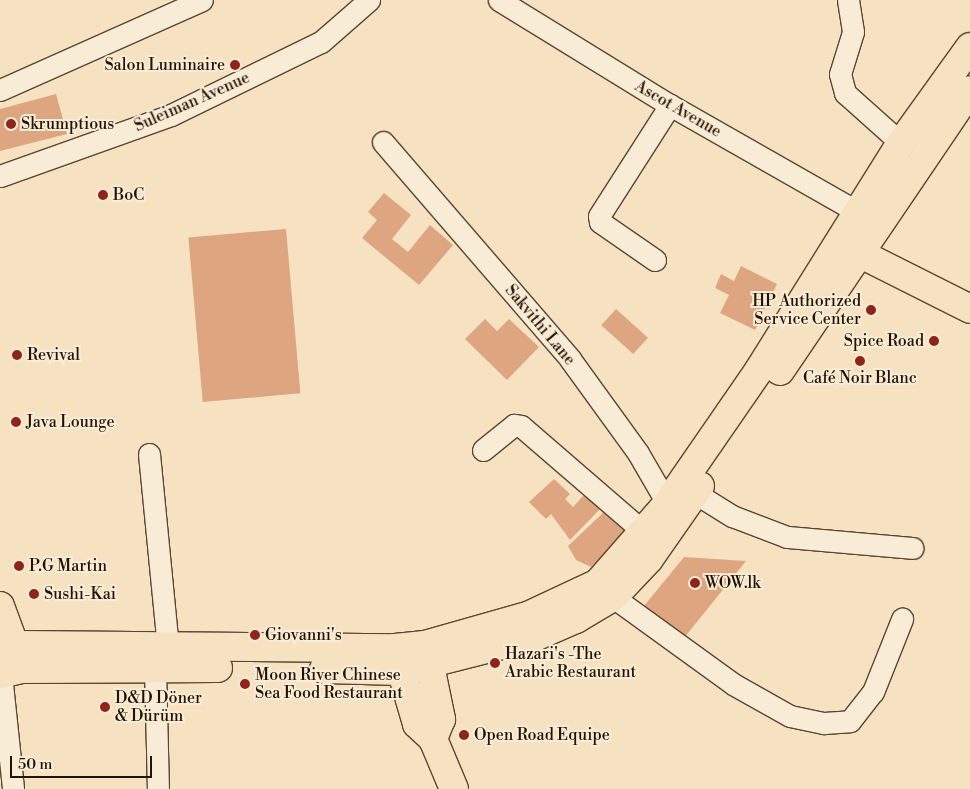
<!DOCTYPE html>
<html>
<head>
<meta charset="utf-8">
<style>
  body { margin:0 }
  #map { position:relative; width:970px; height:789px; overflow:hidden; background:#f6e2c1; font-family:"Libre Bodoni",serif }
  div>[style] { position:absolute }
  .building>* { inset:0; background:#dda681; transform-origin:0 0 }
  .roads { filter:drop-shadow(1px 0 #584730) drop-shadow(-1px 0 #584730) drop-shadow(0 1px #584730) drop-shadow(0 -1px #584730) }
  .minor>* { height:21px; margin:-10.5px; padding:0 10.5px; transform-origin:10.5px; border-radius:10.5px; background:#f9ecd7 }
  .major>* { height:28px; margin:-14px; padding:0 14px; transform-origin:14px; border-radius:14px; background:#f6e2c1 }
  .dots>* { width:14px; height:14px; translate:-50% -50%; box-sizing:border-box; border:2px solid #f9ecd7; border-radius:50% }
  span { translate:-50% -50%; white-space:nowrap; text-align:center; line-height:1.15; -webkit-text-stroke:4px #f9ecd7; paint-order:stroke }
  .poi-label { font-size:16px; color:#231300 }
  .right { translate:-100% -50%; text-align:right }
  .left { translate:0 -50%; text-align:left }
  .street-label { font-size:16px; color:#231300 }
  .scale { position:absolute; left:10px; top:756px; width:142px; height:22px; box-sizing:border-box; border:2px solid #231300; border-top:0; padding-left:6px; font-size:15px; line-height:18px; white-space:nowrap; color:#231300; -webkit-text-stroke:4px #f9ecd7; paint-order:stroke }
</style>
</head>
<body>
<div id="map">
  <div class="building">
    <div style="clip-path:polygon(56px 94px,67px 134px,0 151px,0 109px)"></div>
    <div style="clip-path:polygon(384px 193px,411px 215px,392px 239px,408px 252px,430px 225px,453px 245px,419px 285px,362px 238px,377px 220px,368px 212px)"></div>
    <div style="left:286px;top:229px;width:165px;height:98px;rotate:85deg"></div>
    <div style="clip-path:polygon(741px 266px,777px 284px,755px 330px,720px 313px,729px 295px,715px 288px,721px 274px,734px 281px)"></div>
    <div style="left:616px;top:309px;width:43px;height:22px;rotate:42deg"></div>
    <div style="clip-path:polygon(485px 319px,497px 331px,509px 319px,539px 347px,507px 380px,465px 339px)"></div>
    <div style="clip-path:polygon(554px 479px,570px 494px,565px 499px,573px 507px,584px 495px,600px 509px,570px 540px,551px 514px,546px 519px,529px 502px)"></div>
    <div style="clip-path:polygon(606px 510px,628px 532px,591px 567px,576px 560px,568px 546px)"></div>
    <div style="clip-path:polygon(684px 557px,746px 561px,684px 638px,644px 606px)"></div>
  </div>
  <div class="roads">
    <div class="minor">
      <div style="left:499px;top:0;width:201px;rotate:31.6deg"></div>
      <div style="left:670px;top:105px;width:218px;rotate:29.7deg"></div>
      <div style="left:848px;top:0;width:32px;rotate:81deg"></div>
      <div style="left:853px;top:32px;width:44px;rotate:107.2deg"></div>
      <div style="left:840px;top:74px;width:20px;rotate:75deg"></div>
      <div style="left:845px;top:93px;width:75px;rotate:41.8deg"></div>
      <div style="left:0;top:90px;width:221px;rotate:-24deg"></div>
      <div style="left:383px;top:142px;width:286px;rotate:49.2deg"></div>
      <div style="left:570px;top:359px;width:116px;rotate:54.1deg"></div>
      <div style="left:638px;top:453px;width:72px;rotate:59.9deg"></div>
      <div style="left:0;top:176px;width:182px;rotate:-19.6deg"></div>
      <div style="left:171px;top:115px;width:167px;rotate:-26deg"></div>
      <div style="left:321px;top:42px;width:64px;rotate:-41.2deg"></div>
      <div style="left:655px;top:260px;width:67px;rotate:-145.4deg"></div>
      <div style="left:600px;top:222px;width:6px;rotate:-99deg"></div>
      <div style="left:599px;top:216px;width:132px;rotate:-57.4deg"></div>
      <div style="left:483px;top:450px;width:40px;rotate:-39deg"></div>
      <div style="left:514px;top:425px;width:7px;rotate:8deg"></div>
      <div style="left:521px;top:426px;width:162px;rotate:40.8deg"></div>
      <div style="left:149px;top:454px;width:195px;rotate:84.4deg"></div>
      <div style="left:695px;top:493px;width:44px;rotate:31.9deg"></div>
      <div style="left:732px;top:516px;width:59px;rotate:20.9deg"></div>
      <div style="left:787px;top:537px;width:126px;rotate:5deg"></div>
      <div style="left:613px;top:597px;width:148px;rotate:35.9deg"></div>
      <div style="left:733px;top:684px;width:65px;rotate:29.3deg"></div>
      <div style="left:790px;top:716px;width:35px;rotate:12deg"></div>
      <div style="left:824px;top:723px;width:26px;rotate:-4deg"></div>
      <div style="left:850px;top:721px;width:37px;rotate:-52deg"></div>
      <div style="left:873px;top:692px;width:79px;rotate:-68.3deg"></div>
      <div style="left:155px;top:668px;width:121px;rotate:88.6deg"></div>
      <div style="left:1px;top:674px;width:116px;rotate:84deg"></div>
    </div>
    <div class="major">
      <div style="left:843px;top:245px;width:142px;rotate:26.7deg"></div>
      <div style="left:780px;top:371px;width:339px;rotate:-55.9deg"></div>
      <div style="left:0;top:606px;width:61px;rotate:69.8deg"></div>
      <div style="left:426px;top:646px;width:75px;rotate:78.4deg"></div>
      <div style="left:441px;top:719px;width:22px;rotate:112deg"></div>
      <div style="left:0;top:649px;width:18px;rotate:-13deg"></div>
      <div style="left:18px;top:645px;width:377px;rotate:0.5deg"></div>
      <div style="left:395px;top:648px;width:30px;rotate:-6deg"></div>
      <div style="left:425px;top:645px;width:109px;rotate:-15.9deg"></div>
      <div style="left:530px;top:615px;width:75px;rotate:-25.2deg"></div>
      <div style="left:598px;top:583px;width:103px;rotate:-48.9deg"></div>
      <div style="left:666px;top:505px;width:164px;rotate:-55.4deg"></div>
      <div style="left:759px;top:370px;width:268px;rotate:-58deg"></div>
      <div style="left:901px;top:143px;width:118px;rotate:-54.3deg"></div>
      <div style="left:396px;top:652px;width:75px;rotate:73.7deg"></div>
      <div style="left:417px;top:724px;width:22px;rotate:43deg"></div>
      <div style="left:433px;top:739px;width:54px;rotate:67.2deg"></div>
      <div style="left:324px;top:669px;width:76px;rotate:1.5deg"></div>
      <div style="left:400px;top:671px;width:141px;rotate:-14.3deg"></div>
      <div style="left:537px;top:636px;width:43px;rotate:-23.6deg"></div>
      <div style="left:576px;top:619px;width:43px;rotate:-30.7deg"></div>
      <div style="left:613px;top:597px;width:52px;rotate:-46.5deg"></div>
      <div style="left:649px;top:559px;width:89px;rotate:-55.1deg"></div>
      <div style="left:0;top:674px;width:23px;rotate:-13deg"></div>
      <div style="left:22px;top:669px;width:196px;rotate:-0.3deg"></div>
    </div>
  </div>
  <div class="dots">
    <div style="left:235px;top:65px;background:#8f2418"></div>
    <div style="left:11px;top:124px;background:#8f2418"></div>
    <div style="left:103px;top:195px;background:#8f2418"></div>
    <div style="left:871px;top:310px;background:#8f2418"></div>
    <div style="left:934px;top:341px;background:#8f2418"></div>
    <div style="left:17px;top:355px;background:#8f2418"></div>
    <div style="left:860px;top:361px;background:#8f2418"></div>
    <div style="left:16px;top:422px;background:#8f2418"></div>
    <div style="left:19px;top:566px;background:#8f2418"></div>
    <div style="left:695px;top:583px;background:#8f2418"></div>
    <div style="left:34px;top:594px;background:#8f2418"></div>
    <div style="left:255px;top:635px;background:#8f2418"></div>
    <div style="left:495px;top:663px;background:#8f2418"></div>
    <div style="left:245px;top:684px;background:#8f2418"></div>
    <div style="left:105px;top:707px;background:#8f2418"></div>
    <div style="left:464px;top:735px;background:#8f2418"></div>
  </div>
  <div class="poi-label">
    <span class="right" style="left:225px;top:65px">Salon Luminaire</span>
    <span class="left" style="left:21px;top:124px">Skrumptious</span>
    <span class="left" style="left:113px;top:195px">BoC</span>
    <span class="right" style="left:861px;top:310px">HP Authorized<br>Service Center</span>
    <span class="right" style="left:924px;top:341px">Spice Road</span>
    <span class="left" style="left:27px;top:355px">Revival</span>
    <span style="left:860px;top:378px">Café Noir Blanc</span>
    <span class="left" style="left:26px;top:422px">Java Lounge</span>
    <span class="left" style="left:29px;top:566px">P.G Martin</span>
    <span class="left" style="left:705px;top:583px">WOW.lk</span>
    <span class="left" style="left:44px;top:594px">Sushi-Kai</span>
    <span class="left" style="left:265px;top:635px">Giovanni's</span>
    <span class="left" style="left:505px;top:663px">Hazari's -The<br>Arabic Restaurant</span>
    <span class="left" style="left:255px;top:684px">Moon River Chinese<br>Sea Food Restaurant</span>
    <span class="left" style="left:115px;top:707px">D&amp;D Döner<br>&amp; Dürüm</span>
    <span class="left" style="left:474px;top:735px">Open Road Equipe</span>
  </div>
  <div class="street-label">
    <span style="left:192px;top:102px;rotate:-24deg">Suleiman Avenue</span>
    <span style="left:678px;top:109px;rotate:30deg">Ascot Avenue</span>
    <span style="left:540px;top:325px;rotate:50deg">Sakvithi Lane</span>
  </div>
  <div class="scale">50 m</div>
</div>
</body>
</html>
